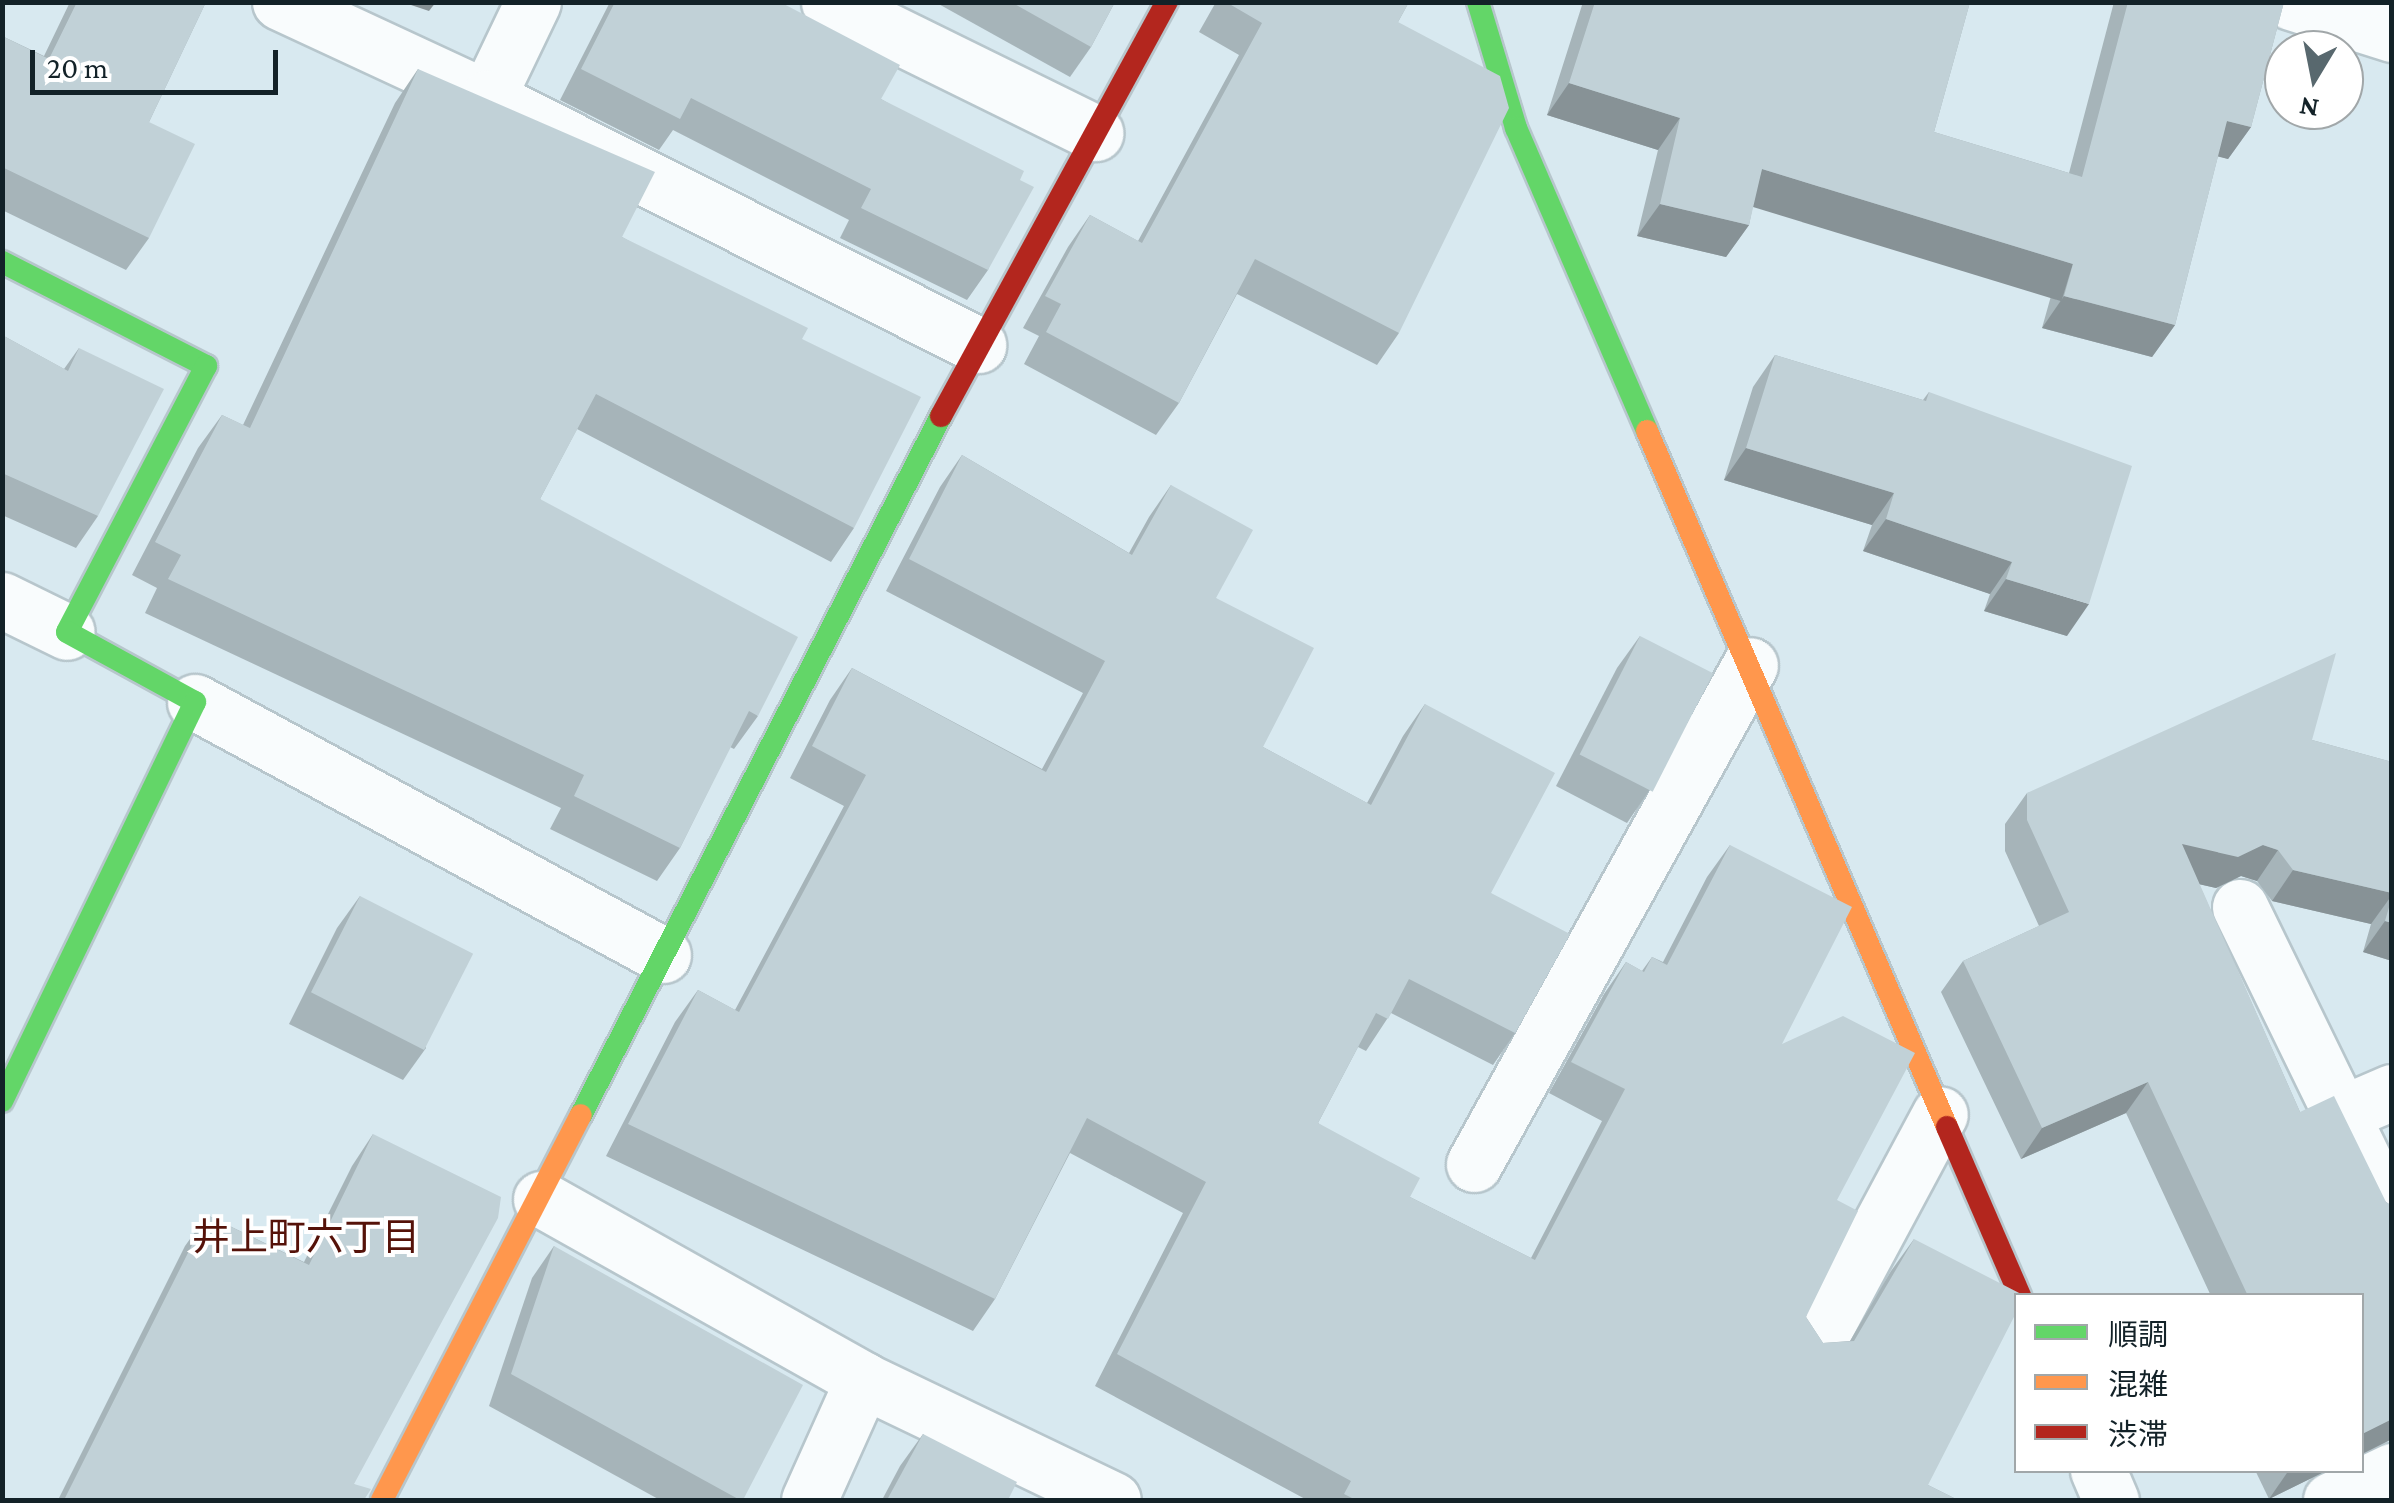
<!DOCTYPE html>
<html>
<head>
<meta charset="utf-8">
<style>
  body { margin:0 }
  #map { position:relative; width:2394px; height:1503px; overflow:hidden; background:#d8e9f0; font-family:"Crimson Pro","Noto Sans JP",serif }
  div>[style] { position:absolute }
  .roads { filter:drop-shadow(2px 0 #b7c6cc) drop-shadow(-2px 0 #b7c6cc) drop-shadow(0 2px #b7c6cc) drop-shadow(0 -2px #b7c6cc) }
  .street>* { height:55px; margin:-27.5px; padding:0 27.5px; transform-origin:27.5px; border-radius:27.5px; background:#f9fcfd }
  .fast>* { height:22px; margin:-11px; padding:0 11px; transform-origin:11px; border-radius:11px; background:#63d668 }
  .slow>* { height:22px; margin:-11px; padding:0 11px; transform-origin:11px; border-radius:11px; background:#ff974d }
  .jam>* { height:22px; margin:-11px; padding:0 11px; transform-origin:11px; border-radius:11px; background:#b3261e }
  .wall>* { inset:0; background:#a6b4b9 }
  .shaded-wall>* { inset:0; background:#879296; transform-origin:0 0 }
  .building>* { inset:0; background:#c1d1d7; transform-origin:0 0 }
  span { translate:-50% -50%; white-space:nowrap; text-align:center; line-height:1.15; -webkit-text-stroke:8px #fff; paint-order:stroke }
  .neighbourhood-label { font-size:38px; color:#551209 }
  .frame { position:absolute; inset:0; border:5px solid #132228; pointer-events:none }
  .legend { position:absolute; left:2014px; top:1293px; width:350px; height:180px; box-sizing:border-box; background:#fff; border:2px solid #a1a7a9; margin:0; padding:12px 18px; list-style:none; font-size:30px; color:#132228 }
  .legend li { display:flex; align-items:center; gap:20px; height:50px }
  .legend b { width:50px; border:2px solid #a1a7a9 }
  .north { position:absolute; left:2264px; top:30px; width:100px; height:100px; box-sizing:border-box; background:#fff; border:2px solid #a1a7a9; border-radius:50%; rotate:190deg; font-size:28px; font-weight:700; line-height:40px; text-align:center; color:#132228 }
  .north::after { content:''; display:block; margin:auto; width:35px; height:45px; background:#58686e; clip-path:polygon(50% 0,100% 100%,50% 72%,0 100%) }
  .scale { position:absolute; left:30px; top:50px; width:248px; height:45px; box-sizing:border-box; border:5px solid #132228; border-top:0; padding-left:12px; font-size:30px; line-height:35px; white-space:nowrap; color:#132228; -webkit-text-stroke:8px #fff; paint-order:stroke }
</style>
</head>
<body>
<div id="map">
  <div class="roads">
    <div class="street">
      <div style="left:280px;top:2px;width:228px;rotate:24.9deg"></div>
      <div style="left:533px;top:2px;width:106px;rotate:115.6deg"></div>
      <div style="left:487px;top:98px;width:550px;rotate:26.7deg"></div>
      <div style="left:829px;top:2px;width:297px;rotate:26.2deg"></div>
      <div style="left:2291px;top:2px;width:106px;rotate:17.6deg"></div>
      <div style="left:2px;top:600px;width:72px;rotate:26.2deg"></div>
      <div style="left:195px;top:702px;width:532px;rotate:28.4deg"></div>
      <div style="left:2240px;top:907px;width:347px;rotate:64deg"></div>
      <div style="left:2343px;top:1113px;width:53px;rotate:-23.2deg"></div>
      <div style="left:1474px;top:1164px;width:570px;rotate:-61.05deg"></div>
      <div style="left:541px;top:1199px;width:369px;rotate:29.3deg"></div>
      <div style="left:863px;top:1380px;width:277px;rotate:25.6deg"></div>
      <div style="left:1815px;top:1347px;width:264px;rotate:-61.8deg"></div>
      <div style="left:2098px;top:1470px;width:33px;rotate:67deg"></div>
      <div style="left:809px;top:1500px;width:132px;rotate:-65.8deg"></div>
      <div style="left:2331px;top:1500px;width:68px;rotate:-25.4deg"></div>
    </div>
    <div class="fast">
      <div style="left:1478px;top:2px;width:132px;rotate:73.2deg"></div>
      <div style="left:1516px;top:128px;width:330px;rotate:66.6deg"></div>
      <div style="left:2px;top:262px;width:229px;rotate:27deg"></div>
      <div style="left:206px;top:366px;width:300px;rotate:117.6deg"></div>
      <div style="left:67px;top:632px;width:146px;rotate:28.7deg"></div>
      <div style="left:195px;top:702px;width:443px;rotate:115.8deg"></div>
      <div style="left:581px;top:1115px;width:786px;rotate:-62.75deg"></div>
    </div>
    <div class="slow">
      <div style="left:1647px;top:431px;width:758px;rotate:66.68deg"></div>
      <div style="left:382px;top:1500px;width:433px;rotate:-62.7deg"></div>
    </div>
    <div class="jam">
      <div style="left:941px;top:416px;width:472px;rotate:-61.4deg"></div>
      <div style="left:1947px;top:1127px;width:184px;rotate:66.6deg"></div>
    </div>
  </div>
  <div class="wall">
    <div style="clip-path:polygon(70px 2px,206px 2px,149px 122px,149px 238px,126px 270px,2px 210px,2px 36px,44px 56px)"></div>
    <div style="clip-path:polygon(610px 2px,780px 2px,881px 99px,1020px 180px,988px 270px,967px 300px,840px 238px,849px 220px,673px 130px,659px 150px,560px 100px)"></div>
    <div style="clip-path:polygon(935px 2px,1115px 2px,1091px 47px,1070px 77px)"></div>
    <div style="clip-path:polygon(1216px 2px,1409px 2px,1398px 22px,1399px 333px,1377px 365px,1237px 294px,1179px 403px,1156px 435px,1024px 364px,1039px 336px,1023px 328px,1068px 247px,1090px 215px,1138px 241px,1239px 55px,1199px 32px)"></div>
    <div style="clip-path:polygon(1583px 2px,1970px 2px,1934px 132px,2069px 173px,2114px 2px,2284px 2px,2251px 127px,2228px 159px,2218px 156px,2175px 325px,2152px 357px,2042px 328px,2051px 296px,1753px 205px,1749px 225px,1726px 257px,1637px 236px,1658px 150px,1547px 115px)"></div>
    <div style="clip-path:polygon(418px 69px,622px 237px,802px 339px,854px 528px,831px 562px,577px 429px,540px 499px,758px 716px,734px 749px,730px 747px,680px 848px,657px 881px,550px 829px,561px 808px,145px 613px,157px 588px,132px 575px,198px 448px,222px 415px,243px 425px,395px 103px)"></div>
    <div style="clip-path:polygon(2px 335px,64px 369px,79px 348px,98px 516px,76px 548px,2px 515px)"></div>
    <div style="clip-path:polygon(1775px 355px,1923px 400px,1929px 392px,2067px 636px,1984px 611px,1990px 594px,1863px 551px,1872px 525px,1724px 480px,1753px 387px)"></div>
    <div style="clip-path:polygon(962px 455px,1129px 553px,1149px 517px,1171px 485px,1216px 598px,1263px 747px,1367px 803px,1403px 736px,1425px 704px,1491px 893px,1515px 1033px,1493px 1065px,1391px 1013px,1366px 1051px,1358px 1047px,1318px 1123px,1410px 1197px,1531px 1258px,1602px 1121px,1549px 1093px,1604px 994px,1626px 962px,1642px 971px,1652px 957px,1663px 962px,1707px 877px,1730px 845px,1782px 1044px,1837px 1200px,1806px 1317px,1823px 1343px,1850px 1341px,1891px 1271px,1914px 1239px,1928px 1485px,1958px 1500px,1307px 1500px,1095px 1386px,1183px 1213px,1070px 1153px,995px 1299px,973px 1331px,606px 1156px,675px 1022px,698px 990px,735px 1010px,844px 806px,790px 778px,830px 700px,852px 668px,1042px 769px,1083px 693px,886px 591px,940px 487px)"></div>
    <div style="clip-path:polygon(1640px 636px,1649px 791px,1627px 823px,1556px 786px,1617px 668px)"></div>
    <div style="clip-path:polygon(2312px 740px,2392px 762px,2392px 961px,2363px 952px,2371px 924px,2272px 901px,2257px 881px,2241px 876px,2216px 888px,2199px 884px,2300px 1112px,2386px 1202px,2392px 1206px,2392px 1439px,2362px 1454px,2362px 1296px,2211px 1296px,2126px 1113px,2021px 1159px,1941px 992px,1963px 961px,2039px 926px,2005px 851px,2005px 824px,2027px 793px)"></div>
    <div style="clip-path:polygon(360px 896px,426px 1048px,403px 1080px,289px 1024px,337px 928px)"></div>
    <div style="clip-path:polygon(373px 1134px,354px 1484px,364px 1500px,58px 1500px,185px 1246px,207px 1215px,304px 1262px,352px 1166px)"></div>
    <div style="clip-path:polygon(554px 1246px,743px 1500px,660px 1500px,489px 1406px,532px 1278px)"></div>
    <div style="clip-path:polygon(923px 1434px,1008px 1500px,882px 1500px,900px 1466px)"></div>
    <div style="clip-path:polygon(2255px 1470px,2328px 1470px,2269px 1499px)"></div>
  </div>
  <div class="shaded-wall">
    <div style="clip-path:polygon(402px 2px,436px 2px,429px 11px)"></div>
    <div style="clip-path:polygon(1569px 83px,1680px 118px,1658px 150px,1547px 115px)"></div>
    <div style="clip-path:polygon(2227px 121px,2251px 127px,2228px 159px,2204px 153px)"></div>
    <div style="left:1762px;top:169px;width:325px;height:39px;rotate:17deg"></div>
    <div style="clip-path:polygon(1660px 204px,1749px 225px,1726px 257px,1637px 236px)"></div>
    <div style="clip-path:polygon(2064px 296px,2175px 325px,2152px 357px,2042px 328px)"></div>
    <div style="clip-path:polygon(1746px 448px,1894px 493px,1872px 525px,1724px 480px)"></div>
    <div style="clip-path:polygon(1886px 519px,2012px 562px,1990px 594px,1863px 551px)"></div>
    <div style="clip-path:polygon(2006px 579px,2089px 604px,2067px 636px,1984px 611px)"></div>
    <div style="clip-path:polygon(2182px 844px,2263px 845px,2278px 850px,2257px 881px,2241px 876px,2216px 888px,2160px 875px)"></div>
    <div style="clip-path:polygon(2293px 870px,2392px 893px,2392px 895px,2371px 924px,2272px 901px)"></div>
    <div style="clip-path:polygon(2385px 921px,2392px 923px,2392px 961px,2363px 952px)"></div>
    <div style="clip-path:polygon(2148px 1082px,2126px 1113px,2021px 1159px,2042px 1128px)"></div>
    <div style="clip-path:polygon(2392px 1419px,2392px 1439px,2362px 1454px,2362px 1434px)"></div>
    <div style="clip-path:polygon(2289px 1470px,2328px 1470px,2269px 1499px)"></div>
  </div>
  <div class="building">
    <div style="clip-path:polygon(77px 2px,206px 2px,149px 122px,195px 144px,149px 238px,2px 167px,2px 36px,49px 59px)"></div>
    <div style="clip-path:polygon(615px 2px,780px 2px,900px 65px,881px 99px,1024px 171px,1020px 180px,1034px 187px,988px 270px,861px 208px,871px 189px,691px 98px,680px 119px,581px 69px)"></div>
    <div style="clip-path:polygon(1011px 2px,1115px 2px,1091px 47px)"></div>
    <div style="clip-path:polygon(1226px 2px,1409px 2px,1398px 22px,1500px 76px,1509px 108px,1399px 333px,1255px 259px,1179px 403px,1046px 332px,1061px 304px,1045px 296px,1090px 215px,1142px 243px,1262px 23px)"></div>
    <div style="clip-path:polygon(1595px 2px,1970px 2px,1934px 132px,2082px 177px,2128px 2px,2284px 2px,2251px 127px,2227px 121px,2175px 325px,2064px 296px,2073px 264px,1762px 169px,1749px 225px,1660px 204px,1680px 118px,1569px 83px)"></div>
    <div style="clip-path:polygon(418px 69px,655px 172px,622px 237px,808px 328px,802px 339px,921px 397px,854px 528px,596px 394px,540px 499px,798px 637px,758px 716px,749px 711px,680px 848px,574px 796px,584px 775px,168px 579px,181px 555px,155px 542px,222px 415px,250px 428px)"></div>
    <div style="clip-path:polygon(2px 335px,68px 371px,79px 348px,164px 389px,98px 516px,2px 473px)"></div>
    <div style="clip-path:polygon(1775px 355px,1926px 401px,1929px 392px,2132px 466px,2089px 604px,2006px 579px,2012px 562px,1886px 519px,1894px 493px,1746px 448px)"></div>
    <div style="clip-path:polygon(962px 455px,1132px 555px,1171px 485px,1253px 530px,1216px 598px,1314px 648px,1263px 747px,1371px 805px,1425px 704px,1555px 773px,1491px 893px,1570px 934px,1515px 1033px,1409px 979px,1388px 1019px,1376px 1013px,1318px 1123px,1420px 1178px,1410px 1197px,1535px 1260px,1625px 1089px,1571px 1062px,1626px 962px,1644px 972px,1652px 957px,1667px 965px,1730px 845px,1852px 907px,1782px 1044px,1843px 1016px,1915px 1053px,1837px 1200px,1858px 1211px,1806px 1317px,1823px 1343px,1854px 1341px,1914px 1239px,2025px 1296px,2016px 1296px,2016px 1313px,1928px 1485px,1958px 1500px,1356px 1500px,1344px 1494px,1351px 1481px,1117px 1354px,1206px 1182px,1087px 1118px,995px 1299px,628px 1124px,698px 990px,739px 1012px,866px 775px,812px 746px,852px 668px,1046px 772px,1105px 661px,909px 559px)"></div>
    <div style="left:1640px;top:636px;width:82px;height:133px;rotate:27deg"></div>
    <div style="clip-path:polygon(2336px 653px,2312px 740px,2392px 762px,2392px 893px,2293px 870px,2278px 850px,2263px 845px,2238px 857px,2182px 844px,2300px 1112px,2334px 1096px,2386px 1202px,2392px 1206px,2392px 1419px,2362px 1434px,2362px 1296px,2248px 1296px,2148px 1082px,2042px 1128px,1963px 961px,2069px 912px,2027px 820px,2027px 793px)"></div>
    <div style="left:360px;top:896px;width:127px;height:108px;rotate:27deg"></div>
    <div style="clip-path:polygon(2392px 897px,2392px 923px,2385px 921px)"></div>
    <div style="clip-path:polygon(373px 1134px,501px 1197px,498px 1218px,354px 1484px,371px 1489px,364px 1500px,64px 1500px,207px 1215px,309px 1265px)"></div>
    <div style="clip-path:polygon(554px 1246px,803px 1385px,743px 1500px,740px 1500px,511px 1374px)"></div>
    <div style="clip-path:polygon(923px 1434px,1017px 1482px,1008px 1500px,887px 1500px)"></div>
  </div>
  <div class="neighbourhood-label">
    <span style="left:306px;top:1238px">井上町六丁目</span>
  </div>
  <div class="frame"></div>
  <ul class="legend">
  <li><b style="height:12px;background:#63d668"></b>順調</li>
  <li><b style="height:12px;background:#ff974d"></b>混雑</li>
  <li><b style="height:12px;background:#b3261e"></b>渋滞</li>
  </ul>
  <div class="north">N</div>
  <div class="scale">20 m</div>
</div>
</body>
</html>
